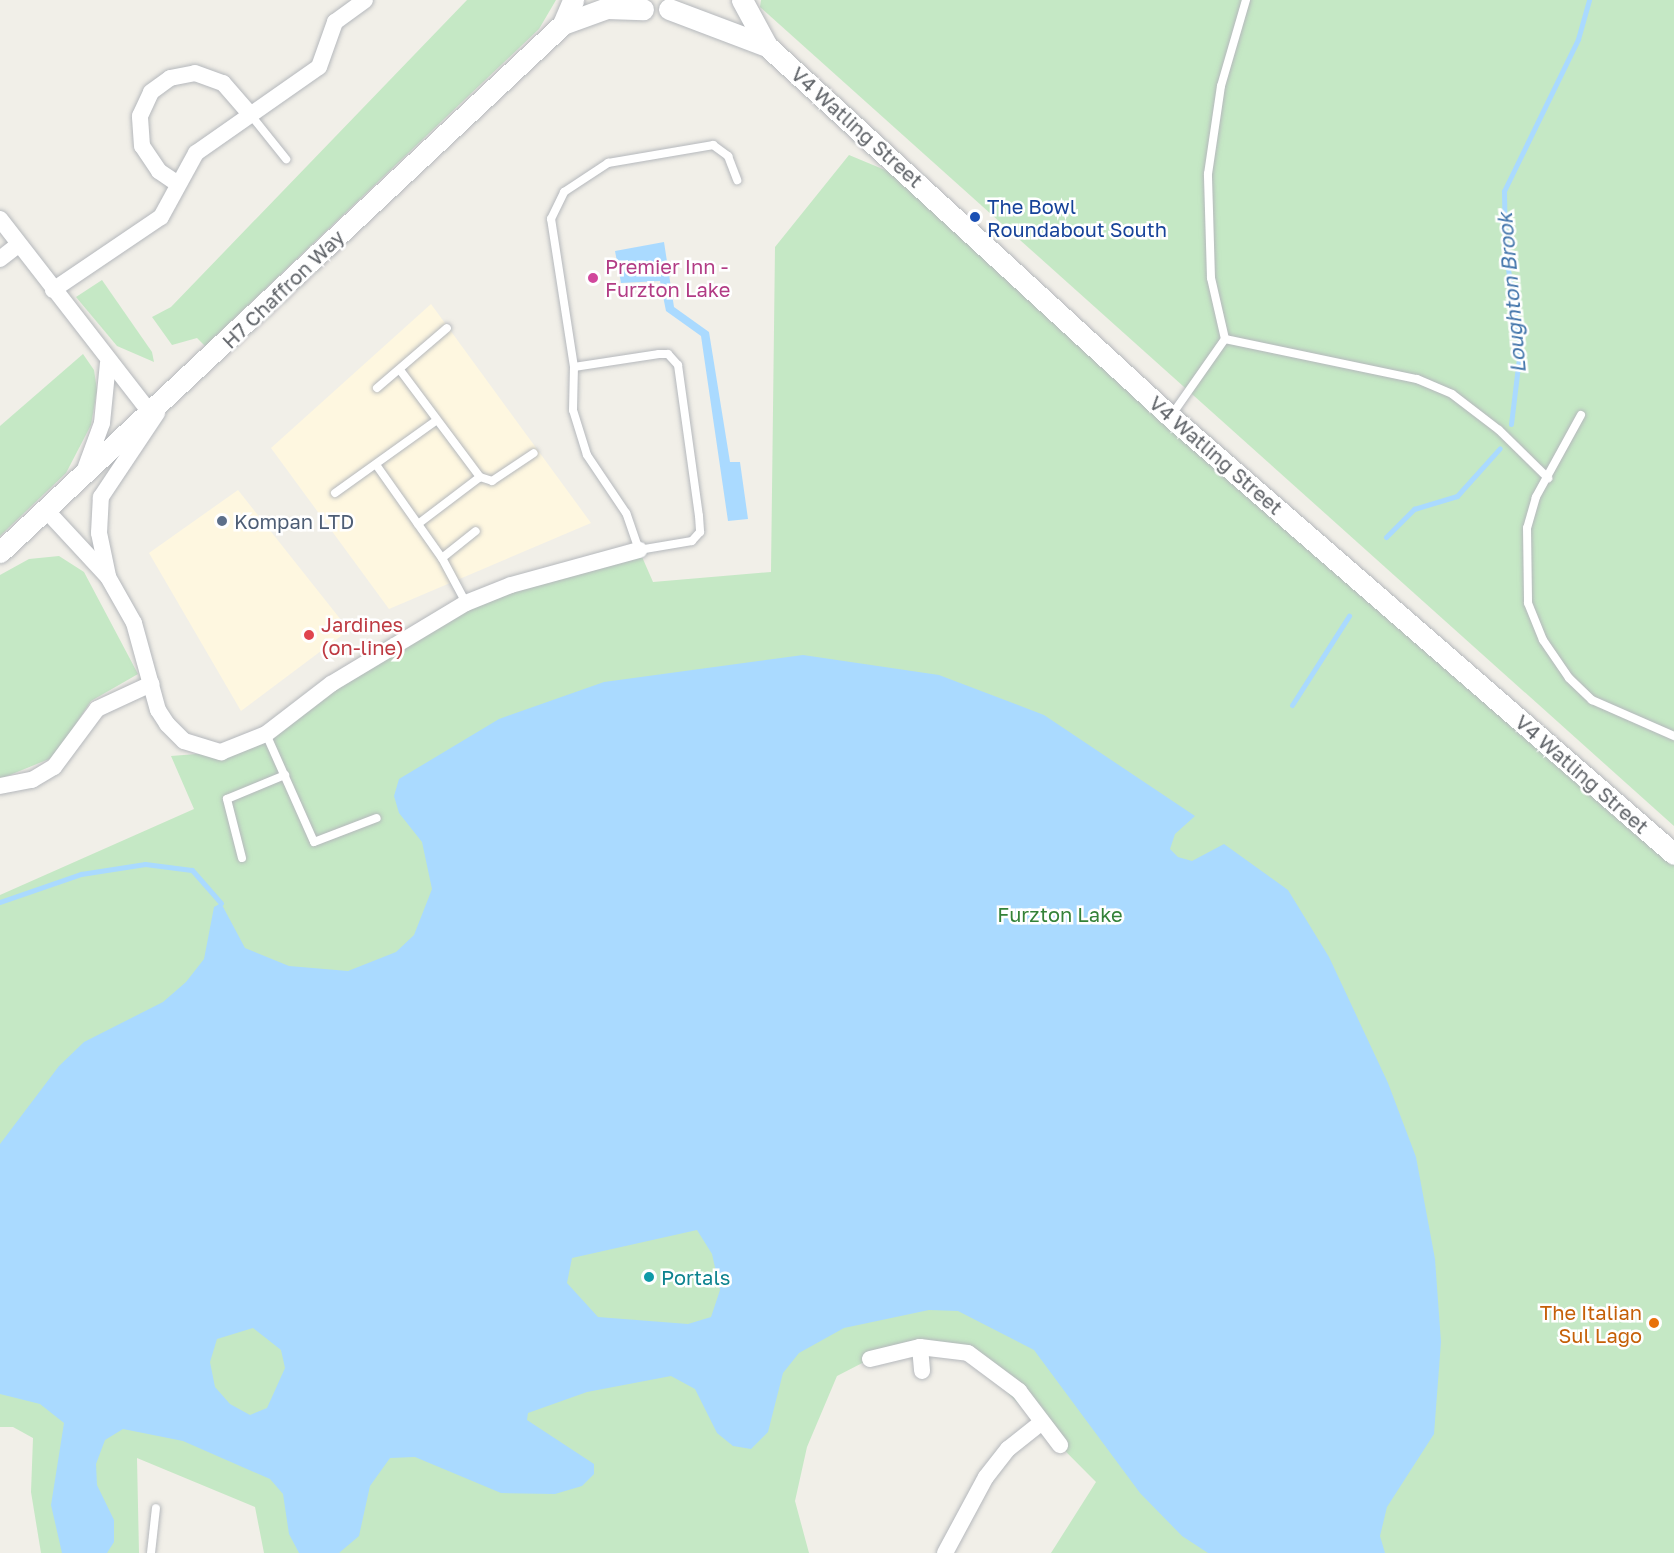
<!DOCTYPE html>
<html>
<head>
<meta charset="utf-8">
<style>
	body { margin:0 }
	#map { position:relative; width:1674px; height:1553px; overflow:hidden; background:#f1efe8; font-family:"Golos Text",sans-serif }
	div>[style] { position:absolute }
	.commercial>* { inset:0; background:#fef7e0 }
	.green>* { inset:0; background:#c5e8c5 }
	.water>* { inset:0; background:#aadaff }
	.stream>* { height:5px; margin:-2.5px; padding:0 2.5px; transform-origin:2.5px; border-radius:2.5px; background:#aadaff }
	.roads { filter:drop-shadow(0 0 2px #b5b8bc) drop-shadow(0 0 2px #b5b8bc) }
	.service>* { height:8px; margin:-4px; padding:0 4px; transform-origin:4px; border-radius:4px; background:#fff }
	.minor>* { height:16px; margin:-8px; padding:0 8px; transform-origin:8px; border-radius:8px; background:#fff }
	.tertiary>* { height:21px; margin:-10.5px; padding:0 10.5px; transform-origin:10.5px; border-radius:10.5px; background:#fff }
	.dots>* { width:16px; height:16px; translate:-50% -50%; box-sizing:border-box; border:3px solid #fff; border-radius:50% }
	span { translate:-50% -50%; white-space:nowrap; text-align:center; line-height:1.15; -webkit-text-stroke:5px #fff; paint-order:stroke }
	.street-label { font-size:20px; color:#5f6368 }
	.transit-label { font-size:20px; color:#164399 }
	.left { translate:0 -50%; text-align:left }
	.hotel-label { font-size:20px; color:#b23c85 }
	.service-label { font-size:20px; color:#4e5e75 }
	.health-label { font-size:20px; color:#be3a42 }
	.park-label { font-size:20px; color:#348238 }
	.culture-label { font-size:20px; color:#0d838f }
	.food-label { font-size:20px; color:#c56008 }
	.right { translate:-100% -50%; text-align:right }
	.water-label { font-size:21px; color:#4174aa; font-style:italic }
</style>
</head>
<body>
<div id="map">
	<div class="commercial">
		<div style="clip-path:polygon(431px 304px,591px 523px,389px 609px,271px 448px)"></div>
		<div style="clip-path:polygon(238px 490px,349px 630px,241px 711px,149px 553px)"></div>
	</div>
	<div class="green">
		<div style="clip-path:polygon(467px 0,556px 0,539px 29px,205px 346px,197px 338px,172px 345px,152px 317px,171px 307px)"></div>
		<div style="clip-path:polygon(761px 0,1674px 0,1674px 826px,760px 7px)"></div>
		<div style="clip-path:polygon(849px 155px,921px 185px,1674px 854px,1674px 1553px,1051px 1553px,1096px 1482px,968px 1353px,870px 1359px,837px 1376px,807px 1447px,795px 1501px,809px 1553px,264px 1553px,255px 1507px,137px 1458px,139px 1553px,41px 1553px,31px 1492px,33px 1438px,13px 1427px,0 1427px,0 895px,194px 809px,171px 756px,221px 752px,466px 603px,639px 550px,653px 582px,771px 572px,775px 247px)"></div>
		<div style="clip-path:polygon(102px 280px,152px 352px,154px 362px,117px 346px,76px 297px)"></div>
		<div style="clip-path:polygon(83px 354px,94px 370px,97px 390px,91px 425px,66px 473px,0 536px,0 426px)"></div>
		<div style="clip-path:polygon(59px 556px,84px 572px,138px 674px,91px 701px,54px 757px,0 779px,0 575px,29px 559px)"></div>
	</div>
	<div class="water">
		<div style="clip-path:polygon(664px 242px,674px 307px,709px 332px,730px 462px,740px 462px,748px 519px,728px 521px,701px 336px,666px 311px,660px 281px,621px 283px,615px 251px)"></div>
		<div style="clip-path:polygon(evenodd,803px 655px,939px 675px,1044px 715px,1195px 816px,1175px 834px,1170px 849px,1178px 857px,1192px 861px,1224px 844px,1288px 890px,1329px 957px,1388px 1083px,1416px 1157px,1435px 1259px,1441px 1342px,1434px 1434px,1387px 1507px,1380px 1536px,1385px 1553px,1208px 1553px,1182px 1536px,1140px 1493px,1034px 1350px,958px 1311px,929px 1310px,844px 1328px,799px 1353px,783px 1373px,768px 1432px,751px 1449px,733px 1446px,717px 1433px,695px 1389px,671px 1376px,587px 1392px,528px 1413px,527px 1420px,594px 1464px,594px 1474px,582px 1486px,555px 1494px,501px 1493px,415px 1457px,390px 1458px,370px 1486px,359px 1536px,339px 1553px,299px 1553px,289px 1534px,283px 1494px,270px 1479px,183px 1441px,123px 1429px,105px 1440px,96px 1464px,97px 1485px,114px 1520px,114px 1542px,107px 1553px,62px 1553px,51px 1505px,64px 1423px,40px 1404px,0 1394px,0 1144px,59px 1066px,84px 1042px,163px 1002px,186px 982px,204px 959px,214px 907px,221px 903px,245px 948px,289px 966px,348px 971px,396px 952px,414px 935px,432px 889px,422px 842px,399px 813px,394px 796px,399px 779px,499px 719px,604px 682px,803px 655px,697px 1230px,712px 1254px,720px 1290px,711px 1317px,688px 1324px,598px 1317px,567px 1283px,572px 1258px,697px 1230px,803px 655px,253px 1328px,281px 1350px,285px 1368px,267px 1408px,250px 1415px,230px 1404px,215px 1387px,210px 1362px,217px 1339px,253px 1328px)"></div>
	</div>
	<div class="stream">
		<div style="left:1511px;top:424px;width:75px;rotate:-83.1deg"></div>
		<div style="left:1520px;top:350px;width:102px;rotate:-98.4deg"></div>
		<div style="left:1505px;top:249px;width:58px;rotate:-91deg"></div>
		<div style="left:1504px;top:191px;width:169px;rotate:-64deg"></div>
		<div style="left:1578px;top:39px;width:41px;rotate:-74.2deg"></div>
		<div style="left:1386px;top:537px;width:40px;rotate:-45deg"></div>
		<div style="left:1414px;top:509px;width:45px;rotate:-16.8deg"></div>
		<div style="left:1457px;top:496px;width:64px;rotate:-48.1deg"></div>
		<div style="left:1292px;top:705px;width:106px;rotate:-57.4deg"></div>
		<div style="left:0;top:902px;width:86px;rotate:-19.1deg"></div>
		<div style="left:81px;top:874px;width:65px;rotate:-8.9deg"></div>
		<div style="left:145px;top:864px;width:47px;rotate:7.3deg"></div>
		<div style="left:192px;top:870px;width:44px;rotate:48.7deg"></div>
	</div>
	<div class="roads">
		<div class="service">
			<div style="left:250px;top:114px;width:58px;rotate:51.3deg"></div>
			<div style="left:1225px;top:339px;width:63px;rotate:-102.9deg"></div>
			<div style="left:1211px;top:278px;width:104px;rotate:-91.7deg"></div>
			<div style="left:1208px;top:174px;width:89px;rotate:-81.6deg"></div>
			<div style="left:1221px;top:86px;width:90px;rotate:-73.8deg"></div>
			<div style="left:574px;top:367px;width:86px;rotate:-8.7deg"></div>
			<div style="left:659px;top:354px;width:9px"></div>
			<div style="left:668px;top:354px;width:15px;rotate:48deg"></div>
			<div style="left:678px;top:365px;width:152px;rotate:82.1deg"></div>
			<div style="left:699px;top:516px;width:16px;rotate:86deg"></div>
			<div style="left:700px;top:532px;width:12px;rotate:132deg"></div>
			<div style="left:692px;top:541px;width:54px;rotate:170.4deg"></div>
			<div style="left:639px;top:550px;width:39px;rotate:-109deg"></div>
			<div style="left:626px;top:513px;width:70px;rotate:-123.9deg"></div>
			<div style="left:587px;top:455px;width:47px;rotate:-107.3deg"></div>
			<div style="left:573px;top:410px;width:43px;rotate:-88.7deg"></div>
			<div style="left:574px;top:367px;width:150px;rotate:-98.8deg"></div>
			<div style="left:551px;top:219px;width:30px;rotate:-64deg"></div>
			<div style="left:564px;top:192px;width:53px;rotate:-33.4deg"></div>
			<div style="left:608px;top:163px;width:107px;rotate:-9.7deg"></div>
			<div style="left:713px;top:145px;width:19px;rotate:36deg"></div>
			<div style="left:728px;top:156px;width:26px;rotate:69deg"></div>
			<div style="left:400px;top:370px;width:134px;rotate:53.2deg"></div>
			<div style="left:480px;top:477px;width:78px;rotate:142.8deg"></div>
			<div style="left:377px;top:388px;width:92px;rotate:-40.6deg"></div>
			<div style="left:1581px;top:415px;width:94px;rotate:118.8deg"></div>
			<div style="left:1536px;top:497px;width:32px;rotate:106deg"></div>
			<div style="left:1527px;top:528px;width:75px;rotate:89.2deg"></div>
			<div style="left:1528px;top:603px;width:40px;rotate:68deg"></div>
			<div style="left:1543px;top:640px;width:46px;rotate:55.6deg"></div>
			<div style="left:1569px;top:678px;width:32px;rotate:44deg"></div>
			<div style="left:1592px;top:700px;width:90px;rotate:23.7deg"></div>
			<div style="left:1171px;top:416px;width:94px;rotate:-55deg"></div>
			<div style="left:1225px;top:339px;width:196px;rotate:11.8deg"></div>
			<div style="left:1417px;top:379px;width:38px;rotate:23deg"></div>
			<div style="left:1452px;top:394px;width:59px;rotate:37.5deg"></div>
			<div style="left:1499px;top:430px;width:69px;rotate:44.4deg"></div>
			<div style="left:377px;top:466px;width:113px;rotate:54.8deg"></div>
			<div style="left:442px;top:558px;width:51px;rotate:61.9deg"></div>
			<div style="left:480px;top:477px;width:13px;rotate:18deg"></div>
			<div style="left:492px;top:481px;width:50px;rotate:-33.7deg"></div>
			<div style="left:335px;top:493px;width:125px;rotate:-35.6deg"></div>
			<div style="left:442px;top:558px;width:43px;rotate:-38.5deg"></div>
			<div style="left:266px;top:734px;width:118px;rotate:66deg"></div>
			<div style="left:314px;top:842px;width:67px;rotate:-20.9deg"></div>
			<div style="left:242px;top:858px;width:61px;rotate:-104.3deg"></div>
			<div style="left:227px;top:799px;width:63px;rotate:-22.5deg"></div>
			<div style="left:151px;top:1553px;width:45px;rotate:-83.7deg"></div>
		</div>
		<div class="minor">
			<div style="left:178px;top:184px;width:23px;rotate:-146deg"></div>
			<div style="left:159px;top:171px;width:30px;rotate:-124deg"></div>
			<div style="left:142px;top:146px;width:30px;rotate:-94deg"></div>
			<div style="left:140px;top:116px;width:26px;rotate:-65deg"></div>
			<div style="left:151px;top:92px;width:24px;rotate:-36deg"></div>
			<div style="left:170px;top:78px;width:25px;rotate:-11deg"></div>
			<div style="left:195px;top:73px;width:30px;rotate:20deg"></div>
			<div style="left:223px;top:83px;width:41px;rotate:48.9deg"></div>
			<div style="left:0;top:219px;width:247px;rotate:52.2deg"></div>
			<div style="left:0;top:259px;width:23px;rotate:-38deg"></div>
			<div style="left:53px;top:290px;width:130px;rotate:-34.1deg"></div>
			<div style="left:161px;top:217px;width:73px;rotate:-61.3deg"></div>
			<div style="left:196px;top:153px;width:150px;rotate:-35deg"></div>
			<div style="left:319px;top:67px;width:48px;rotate:-70.4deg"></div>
			<div style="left:335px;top:22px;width:37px;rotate:-36deg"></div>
			<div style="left:84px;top:472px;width:52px;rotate:-69.8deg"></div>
			<div style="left:102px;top:423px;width:60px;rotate:-84.3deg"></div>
			<div style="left:46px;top:510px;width:91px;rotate:47.2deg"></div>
			<div style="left:108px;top:577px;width:53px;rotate:60.5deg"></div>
			<div style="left:134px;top:623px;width:90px;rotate:74.6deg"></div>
			<div style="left:158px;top:710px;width:17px;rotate:57deg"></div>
			<div style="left:167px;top:724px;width:24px;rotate:45deg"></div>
			<div style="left:184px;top:741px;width:39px;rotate:17deg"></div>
			<div style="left:221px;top:752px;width:48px;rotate:-21.8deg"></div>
			<div style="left:266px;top:734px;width:82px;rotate:-37.6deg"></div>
			<div style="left:331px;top:684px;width:157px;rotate:-31deg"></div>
			<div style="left:466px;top:603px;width:48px;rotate:-21.8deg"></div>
			<div style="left:511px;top:585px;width:133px;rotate:-15.3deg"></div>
			<div style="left:108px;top:576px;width:44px;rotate:-101.8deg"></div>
			<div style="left:99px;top:533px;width:36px;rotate:-87deg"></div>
			<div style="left:101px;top:497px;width:101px;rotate:-56.3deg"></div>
			<div style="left:0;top:786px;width:33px;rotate:-11deg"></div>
			<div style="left:32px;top:780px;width:26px;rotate:-31deg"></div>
			<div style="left:54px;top:767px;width:72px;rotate:-53.4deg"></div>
			<div style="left:97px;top:709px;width:60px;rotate:-24.8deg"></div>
			<div style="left:920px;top:1347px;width:24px;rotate:85deg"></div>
			<div style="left:870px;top:1359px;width:51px;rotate:-13.5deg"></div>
			<div style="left:920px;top:1347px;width:48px;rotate:7.1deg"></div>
			<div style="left:968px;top:1353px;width:64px;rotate:36.7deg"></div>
			<div style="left:1019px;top:1391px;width:68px;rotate:52.8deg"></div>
			<div style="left:945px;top:1553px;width:86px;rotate:-61.7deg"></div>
			<div style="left:986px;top:1477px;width:36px;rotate:-52deg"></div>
			<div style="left:1008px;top:1449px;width:43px;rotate:-38.5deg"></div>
		</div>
		<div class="tertiary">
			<div style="left:742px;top:0;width:52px;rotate:61.5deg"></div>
			<div style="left:669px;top:9px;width:105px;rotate:20.7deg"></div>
			<div style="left:767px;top:46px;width:549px;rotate:42.56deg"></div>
			<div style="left:1171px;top:417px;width:666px;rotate:40.98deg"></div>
			<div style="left:563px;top:24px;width:47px;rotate:-20deg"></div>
			<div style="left:607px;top:8px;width:36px;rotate:2deg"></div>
			<div style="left:0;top:552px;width:772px;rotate:-43.16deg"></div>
			<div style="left:563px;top:24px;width:26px;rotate:-67deg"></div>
		</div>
	</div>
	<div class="dots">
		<div style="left:975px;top:217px;background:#1a4fb4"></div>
		<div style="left:593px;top:278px;background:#d1479c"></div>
		<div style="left:222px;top:521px;background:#5c6f8a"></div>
		<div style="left:309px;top:635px;background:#e0444e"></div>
		<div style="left:649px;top:1277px;background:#0f9aa8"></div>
		<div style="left:1654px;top:1323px;background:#e8710a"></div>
	</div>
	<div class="street-label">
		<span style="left:857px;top:127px;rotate:42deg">V4 Watling Street</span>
		<span style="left:283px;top:289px;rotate:-44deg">H7 Chaffron Way</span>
		<span style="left:1216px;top:455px;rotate:41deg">V4 Watling Street</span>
		<span style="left:1582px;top:774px;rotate:41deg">V4 Watling Street</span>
	</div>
	<div class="transit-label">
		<span class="left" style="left:987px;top:218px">The Bowl<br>Roundabout South</span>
	</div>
	<div class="hotel-label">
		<span class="left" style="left:605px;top:278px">Premier Inn -<br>Furzton Lake</span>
	</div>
	<div class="service-label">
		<span class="left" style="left:234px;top:521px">Kompan LTD</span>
	</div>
	<div class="health-label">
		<span class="left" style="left:321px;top:636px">Jardines<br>(on-line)</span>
	</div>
	<div class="park-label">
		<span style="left:1060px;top:914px">Furzton Lake</span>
	</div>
	<div class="culture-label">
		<span class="left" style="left:661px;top:1277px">Portals</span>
	</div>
	<div class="food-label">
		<span class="right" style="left:1642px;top:1324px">The Italian<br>Sul Lago</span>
	</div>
	<div class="water-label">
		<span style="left:1511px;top:293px;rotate:-95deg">Loughton Brook</span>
	</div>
</div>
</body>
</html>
